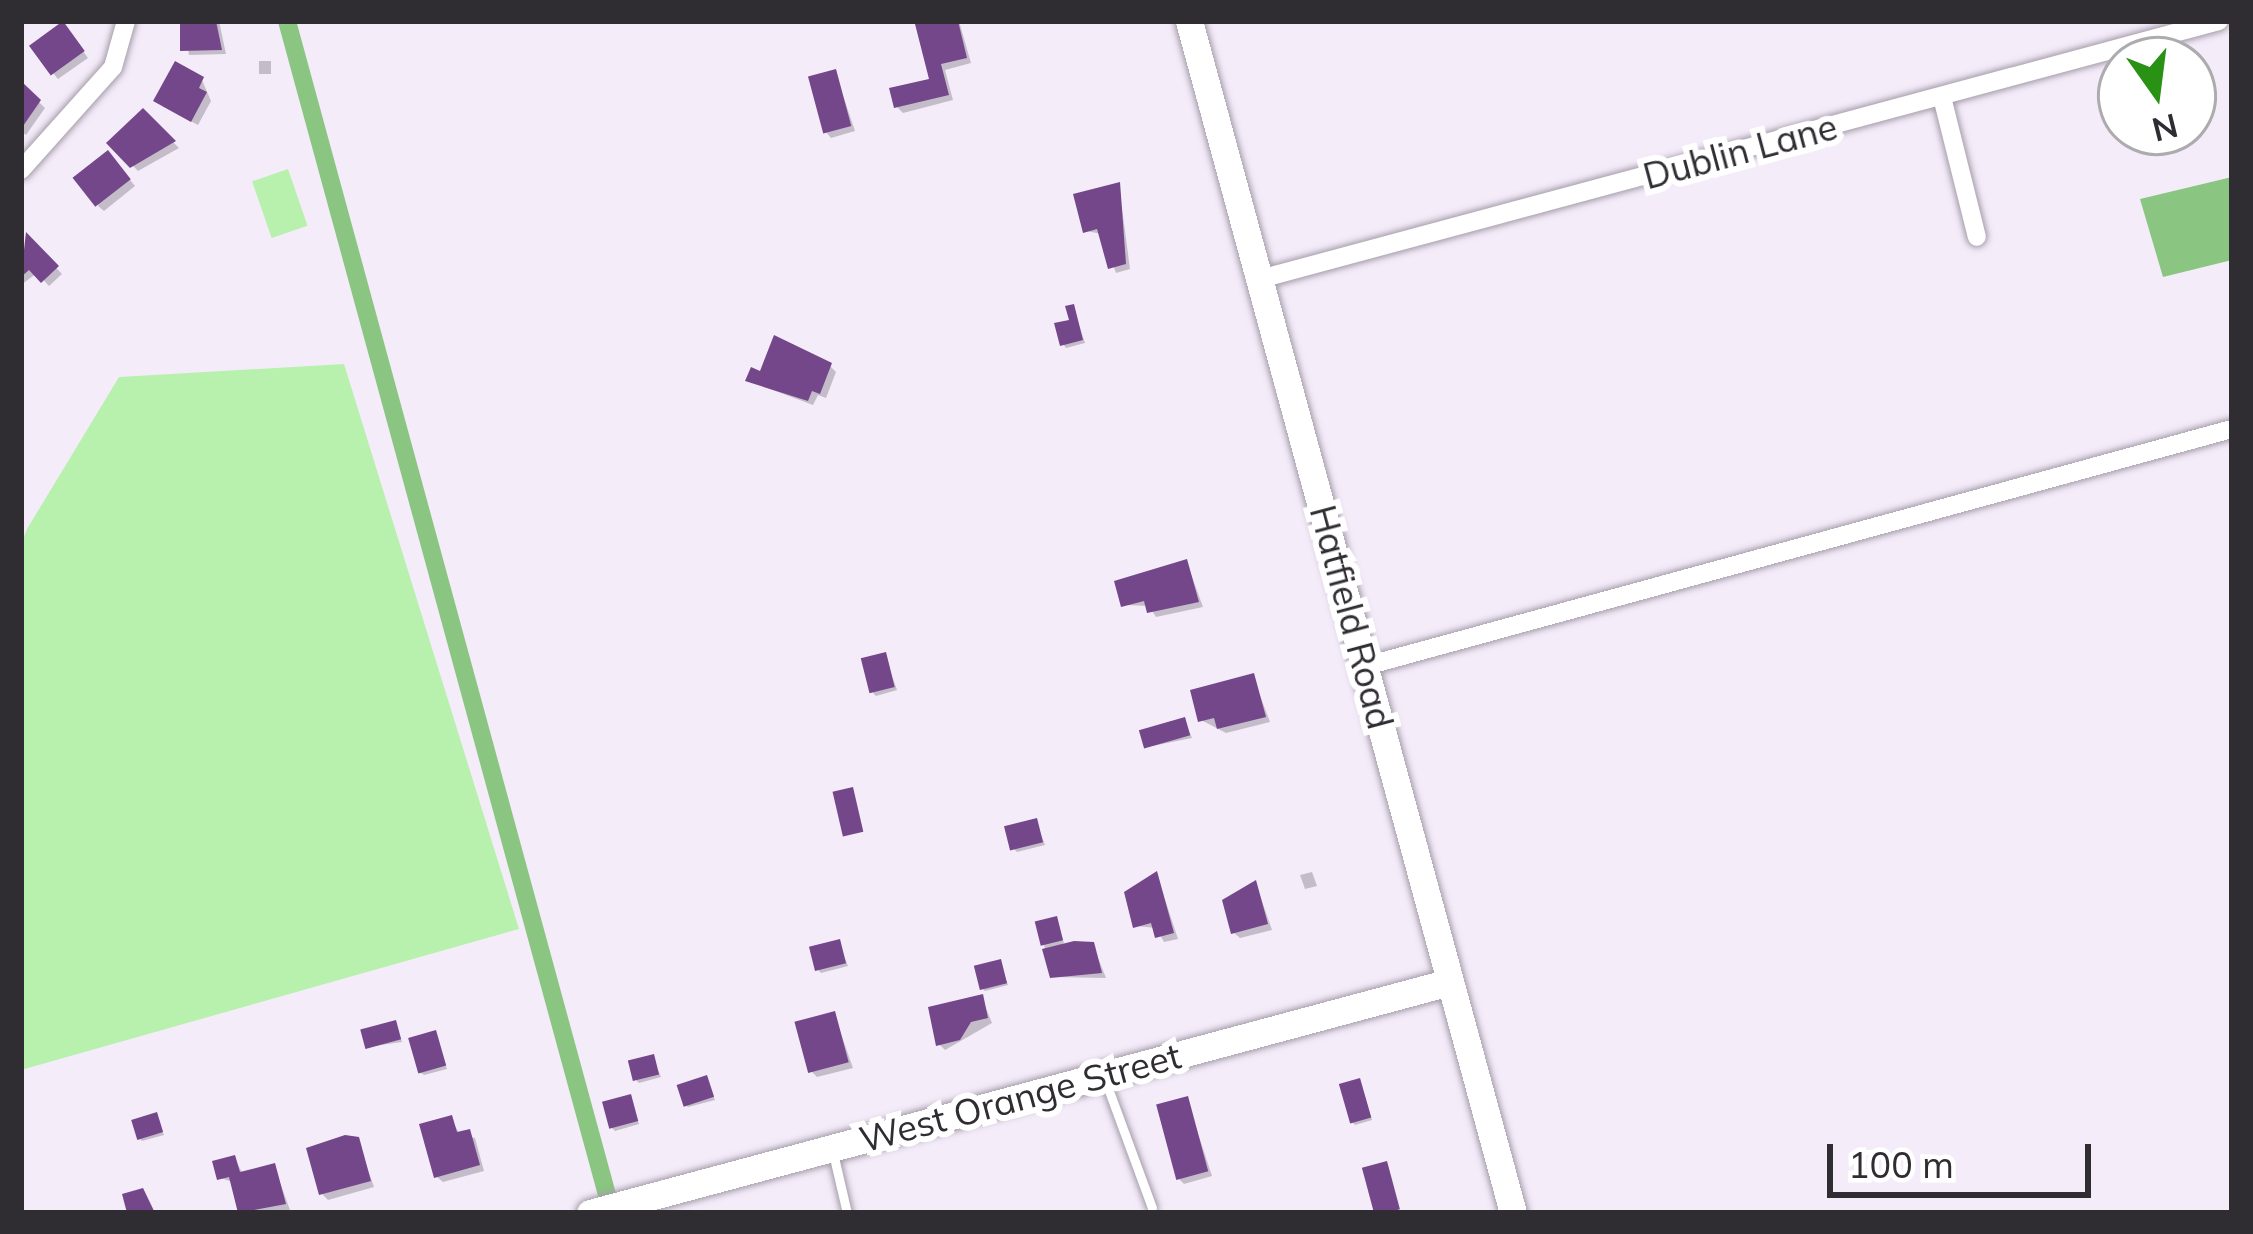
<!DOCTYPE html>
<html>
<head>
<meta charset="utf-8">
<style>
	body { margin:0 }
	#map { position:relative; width:2253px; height:1234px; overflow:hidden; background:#f5ecfa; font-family:Mulish,sans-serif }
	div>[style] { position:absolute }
	.green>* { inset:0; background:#b8f1ae; transform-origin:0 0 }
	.water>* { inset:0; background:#8ac581 }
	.shadow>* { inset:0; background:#0003; transform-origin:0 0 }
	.canal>* { height:18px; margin:-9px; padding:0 9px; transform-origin:9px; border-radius:9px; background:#8ac581 }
	.building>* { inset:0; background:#734789; transform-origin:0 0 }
	.roads { filter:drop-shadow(0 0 3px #a59daa) drop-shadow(0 0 3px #a59daa) }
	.lane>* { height:9px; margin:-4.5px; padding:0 4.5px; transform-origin:4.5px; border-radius:4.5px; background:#fff }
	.street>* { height:18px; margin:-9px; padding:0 9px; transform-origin:9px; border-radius:9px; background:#fff }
	.secondary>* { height:27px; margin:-13.5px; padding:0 13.5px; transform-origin:13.5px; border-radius:13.5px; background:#fff }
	span { translate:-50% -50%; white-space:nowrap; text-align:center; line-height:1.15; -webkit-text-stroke:12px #fff; paint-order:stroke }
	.street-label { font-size:36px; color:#302d32 }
	.frame { position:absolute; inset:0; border:24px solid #302d32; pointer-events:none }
	.north { position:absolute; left:2097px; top:36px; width:120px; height:120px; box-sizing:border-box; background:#fff; border:3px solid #acabad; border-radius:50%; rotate:166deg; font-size:33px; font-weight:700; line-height:48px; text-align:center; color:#302d32 }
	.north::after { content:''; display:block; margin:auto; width:42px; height:54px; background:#299114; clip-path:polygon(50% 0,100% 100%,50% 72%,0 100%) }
	.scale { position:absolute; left:1827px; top:1144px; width:264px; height:54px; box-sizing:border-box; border:6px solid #302d32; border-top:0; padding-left:15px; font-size:36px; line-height:42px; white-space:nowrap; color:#302d32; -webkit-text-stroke:9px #fff; paint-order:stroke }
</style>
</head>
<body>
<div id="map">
	<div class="green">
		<div style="left:288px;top:169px;width:60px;height:38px;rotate:71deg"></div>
		<div style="clip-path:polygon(344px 364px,519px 929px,21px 1070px,21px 544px,27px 529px,119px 377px)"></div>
	</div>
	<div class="water">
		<div style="clip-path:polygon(2232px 177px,2232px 260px,2163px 277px,2140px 199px)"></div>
	</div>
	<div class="shadow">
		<div style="clip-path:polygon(183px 21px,219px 21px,226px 54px,189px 55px)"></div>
		<div style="clip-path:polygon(959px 21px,971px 63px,945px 70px,953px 100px,903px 113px,897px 107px,932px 81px,918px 26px)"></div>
		<div style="clip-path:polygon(66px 28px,88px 58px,58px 79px,53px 73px)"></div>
		<div style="left:259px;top:61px;width:12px;height:13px"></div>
		<div style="clip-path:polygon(835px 72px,855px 131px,831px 138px,826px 132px)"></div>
		<div style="clip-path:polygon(202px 80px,211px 101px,198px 125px,162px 106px)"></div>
		<div style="clip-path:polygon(21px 85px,45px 108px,26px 135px,21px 131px)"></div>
		<div style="clip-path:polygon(143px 112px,179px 148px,138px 171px,111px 143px)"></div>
		<div style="clip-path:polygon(114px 160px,135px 186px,104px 211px,98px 206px)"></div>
		<div style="clip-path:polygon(1119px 185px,1130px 269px,1116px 273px,1102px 234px,1086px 231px)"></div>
		<div style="clip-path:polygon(26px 236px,62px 274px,49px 286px,37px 273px,21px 285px)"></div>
		<div style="clip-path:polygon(1073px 307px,1085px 343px,1066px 348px,1063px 344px)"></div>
		<div style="clip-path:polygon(830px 366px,836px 372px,826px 398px,818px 395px,813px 405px,749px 381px)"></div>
		<div style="clip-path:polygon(1187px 563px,1203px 607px,1156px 617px,1149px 606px,1124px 605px)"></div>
		<div style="clip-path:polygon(885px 656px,897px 690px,876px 696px,873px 693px)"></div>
		<div style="clip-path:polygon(1253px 677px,1270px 722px,1226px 733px,1201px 720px)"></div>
		<div style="clip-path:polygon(1184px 720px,1192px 738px,1147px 747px)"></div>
		<div style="clip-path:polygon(1036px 821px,1045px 845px,1017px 852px,1014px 849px)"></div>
		<div style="clip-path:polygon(1312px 872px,1317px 886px,1305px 889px,1300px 875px)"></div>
		<div style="clip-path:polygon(1157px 875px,1178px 939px,1164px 942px,1156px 928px,1136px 926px)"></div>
		<div style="clip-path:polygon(1256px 884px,1272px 930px,1240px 938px,1234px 933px)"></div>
		<div style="clip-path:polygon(1056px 919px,1064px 943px,1053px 950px,1093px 945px,1106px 978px,1052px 977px,1044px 945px)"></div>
		<div style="clip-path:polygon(839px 943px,848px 966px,821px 973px,818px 970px)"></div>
		<div style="clip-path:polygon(1000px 963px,1008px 985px,985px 991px,982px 988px)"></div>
		<div style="clip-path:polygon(982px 998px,992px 1023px,945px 1050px,939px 1044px)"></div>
		<div style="clip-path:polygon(834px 1014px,853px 1068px,817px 1077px,811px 1071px)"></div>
		<div style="clip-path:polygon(395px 1024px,402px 1042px,367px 1047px)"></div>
		<div style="clip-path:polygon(435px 1034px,447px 1069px,424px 1075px,420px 1072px)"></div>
		<div style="clip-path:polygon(653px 1058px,661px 1077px,639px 1083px,636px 1080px)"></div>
		<div style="clip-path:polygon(706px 1078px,715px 1100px,688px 1107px,685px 1104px)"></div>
		<div style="clip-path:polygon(1359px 1081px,1372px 1120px,1355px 1125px,1352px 1122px)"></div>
		<div style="clip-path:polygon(630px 1098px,639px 1124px,615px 1131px,611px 1127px)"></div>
		<div style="clip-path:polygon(1187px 1100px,1212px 1176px,1184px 1184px,1178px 1178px)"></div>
		<div style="clip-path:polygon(156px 1116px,164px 1135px,142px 1141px,139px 1138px)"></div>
		<div style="clip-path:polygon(451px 1118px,460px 1135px,475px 1138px,484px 1171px,443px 1182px,437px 1177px)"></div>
		<div style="clip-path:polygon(358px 1141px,374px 1187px,328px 1200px,322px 1194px)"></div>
		<div style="clip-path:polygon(234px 1158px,243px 1174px,274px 1166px,290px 1210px,241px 1213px,233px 1182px,220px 1178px)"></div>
	</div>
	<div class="canal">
		<div style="left:287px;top:21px;width:1236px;rotate:74.75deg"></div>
	</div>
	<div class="building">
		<div style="left:63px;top:21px;width:37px;height:42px;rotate:54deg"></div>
		<div style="clip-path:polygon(180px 21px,216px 21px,222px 50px,180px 51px)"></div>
		<div style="clip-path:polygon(958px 21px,967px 58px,941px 64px,949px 95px,894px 108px,889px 88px,929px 79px,915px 24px)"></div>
		<div style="clip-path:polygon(175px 61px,204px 77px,199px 88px,207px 92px,191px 122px,153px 101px)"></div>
		<div style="left:836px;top:69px;width:59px;height:29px;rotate:75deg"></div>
		<div style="clip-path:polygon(21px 81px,41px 100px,21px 129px)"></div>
		<div style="clip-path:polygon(143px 108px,176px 141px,130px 168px,106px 143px)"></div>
		<div style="left:108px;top:150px;width:37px;height:45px;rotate:52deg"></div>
		<div style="clip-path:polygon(1120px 182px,1126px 264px,1108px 269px,1097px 229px,1083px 233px,1073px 194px)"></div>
		<div style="clip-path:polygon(26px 232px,59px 266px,41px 283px,29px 270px,21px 277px)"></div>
		<div style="clip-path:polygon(1074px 304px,1083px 340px,1060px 346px,1054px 323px,1069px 320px,1065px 306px)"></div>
		<div style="clip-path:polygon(774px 335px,832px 363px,820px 394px,812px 391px,808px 401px,745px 381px,751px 367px,760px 371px)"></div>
		<div style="clip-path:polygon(1187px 559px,1199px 602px,1147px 613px,1144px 601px,1121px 607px,1114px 581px)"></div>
		<div style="left:886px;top:652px;width:36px;height:26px;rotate:76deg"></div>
		<div style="clip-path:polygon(1254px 673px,1266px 717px,1217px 729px,1214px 718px,1198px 722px,1190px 690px)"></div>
		<div style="left:1185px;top:717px;width:19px;height:48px;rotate:74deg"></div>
		<div style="left:853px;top:787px;width:46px;height:21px;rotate:77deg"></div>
		<div style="left:1037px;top:818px;width:25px;height:34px;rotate:76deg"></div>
		<div style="clip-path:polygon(1157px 871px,1174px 933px,1155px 938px,1151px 923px,1133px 928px,1124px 892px)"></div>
		<div style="clip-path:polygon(1256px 880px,1268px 924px,1231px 934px,1222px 900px)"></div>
		<div style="left:1057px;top:916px;width:25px;height:23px;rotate:76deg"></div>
		<div style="left:840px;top:939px;width:25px;height:32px;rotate:76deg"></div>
		<div style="clip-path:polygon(1074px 941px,1094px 942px,1102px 973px,1050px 978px,1042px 949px)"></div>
		<div style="left:1001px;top:959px;width:25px;height:28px;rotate:76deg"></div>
		<div style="clip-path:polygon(983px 994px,988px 1018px,971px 1022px,960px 1040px,936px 1046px,928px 1007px)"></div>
		<div style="left:835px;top:1011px;width:53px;height:42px;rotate:75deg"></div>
		<div style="left:396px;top:1020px;width:20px;height:37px;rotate:75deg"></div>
		<div style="left:436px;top:1030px;width:37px;height:29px;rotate:74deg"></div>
		<div style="left:654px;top:1054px;width:21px;height:27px;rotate:76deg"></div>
		<div style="left:707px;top:1075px;width:23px;height:32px;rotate:72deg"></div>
		<div style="left:1360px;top:1078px;width:41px;height:22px;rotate:74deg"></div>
		<div style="left:631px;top:1094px;width:28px;height:30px;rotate:75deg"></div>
		<div style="left:1188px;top:1096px;width:78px;height:33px;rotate:75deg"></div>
		<div style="left:157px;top:1112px;width:21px;height:27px;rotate:73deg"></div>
		<div style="clip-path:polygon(452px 1115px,457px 1132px,470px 1129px,480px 1165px,434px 1178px,419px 1124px)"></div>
		<div style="clip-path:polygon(345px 1135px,359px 1137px,371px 1181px,319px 1195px,306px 1148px)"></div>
		<div style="clip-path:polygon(235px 1155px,240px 1172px,275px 1163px,286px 1204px,238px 1213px,229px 1177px,217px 1180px,212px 1161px)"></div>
		<div style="left:1387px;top:1161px;width:50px;height:26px;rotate:75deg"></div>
		<div style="clip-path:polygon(143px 1188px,155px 1213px,127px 1213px,122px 1194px)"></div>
	</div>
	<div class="roads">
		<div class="lane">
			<div style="left:1105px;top:1080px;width:136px;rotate:69.8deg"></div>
			<div style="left:833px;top:1153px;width:62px;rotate:76.9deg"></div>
		</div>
		<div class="street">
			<div style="left:1942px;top:97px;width:144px;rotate:76deg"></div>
			<div style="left:21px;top:170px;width:138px;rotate:-48.2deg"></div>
			<div style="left:113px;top:67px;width:48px;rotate:-74.2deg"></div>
			<div style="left:1260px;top:279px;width:993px;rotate:-15.06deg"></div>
			<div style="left:1366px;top:666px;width:898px;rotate:-15.31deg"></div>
		</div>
		<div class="secondary">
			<div style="left:1189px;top:21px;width:1235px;rotate:74.79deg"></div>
			<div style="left:590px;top:1213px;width:890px;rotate:-15.04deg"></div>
		</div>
	</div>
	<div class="street-label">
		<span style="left:1740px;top:151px;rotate:-15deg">Dublin Lane</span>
		<span style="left:1352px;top:617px;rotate:75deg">Hatfield Road</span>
		<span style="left:1020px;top:1097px;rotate:-15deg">West Orange Street</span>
	</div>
	<div class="frame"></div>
	<div class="north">N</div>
	<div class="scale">100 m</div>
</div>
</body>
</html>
